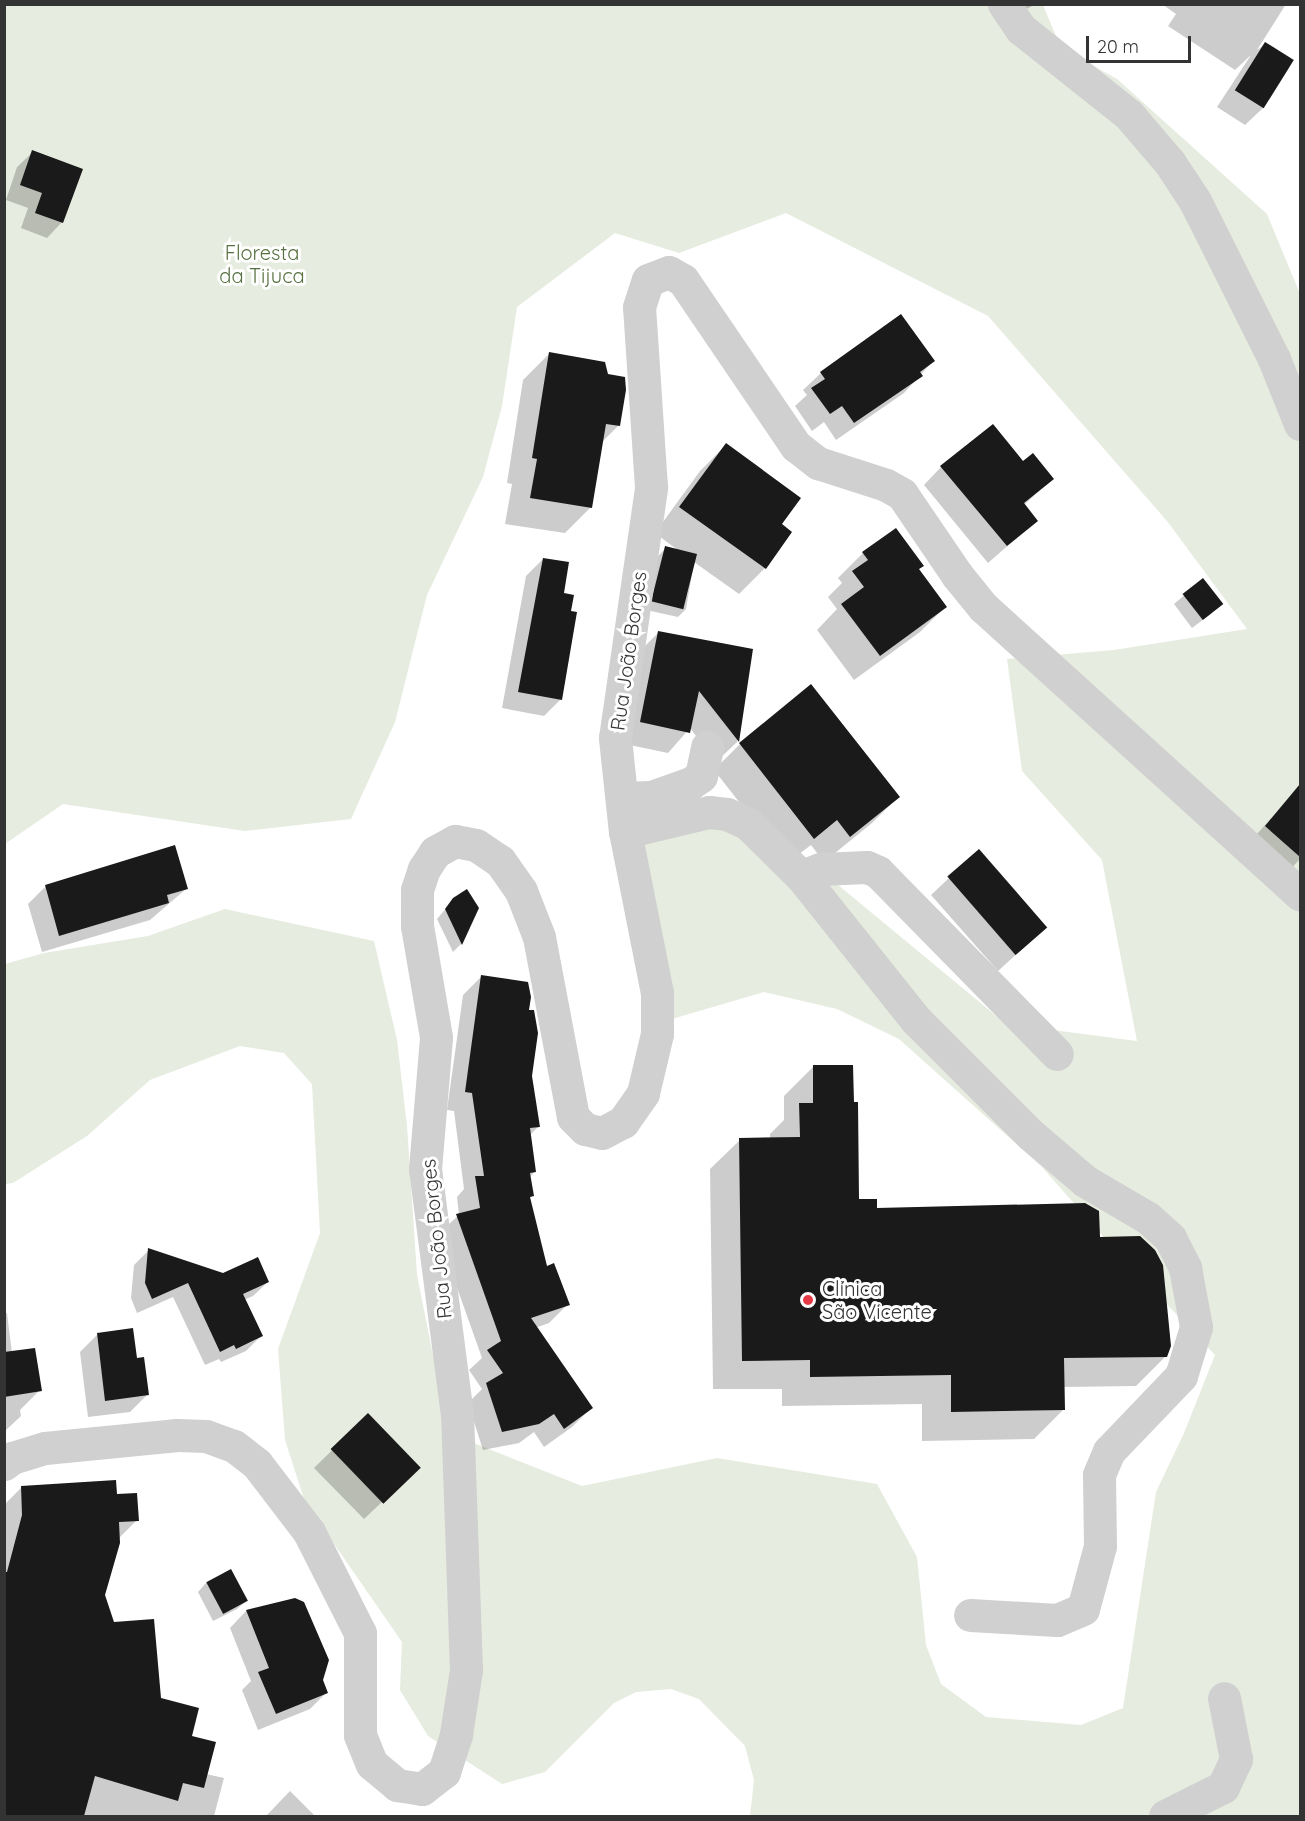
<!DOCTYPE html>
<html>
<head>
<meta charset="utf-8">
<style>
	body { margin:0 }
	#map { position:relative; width:1305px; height:1821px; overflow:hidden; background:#fff; font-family:Quicksand,sans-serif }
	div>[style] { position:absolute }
	.green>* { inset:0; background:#e6ecdf }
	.shadow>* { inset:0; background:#0003 }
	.building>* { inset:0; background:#1a1a1a; transform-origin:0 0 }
	.minor>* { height:33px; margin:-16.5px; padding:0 16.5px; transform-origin:16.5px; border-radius:16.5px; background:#d0d0d0 }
	.dots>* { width:16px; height:16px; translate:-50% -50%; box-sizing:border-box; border:3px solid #fff; border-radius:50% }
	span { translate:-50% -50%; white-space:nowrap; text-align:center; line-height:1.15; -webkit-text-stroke:6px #fff; paint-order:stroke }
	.park-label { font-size:20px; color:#56703f }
	.street-label { font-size:20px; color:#333 }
	.poi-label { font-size:20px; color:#333 }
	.left { translate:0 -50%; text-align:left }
	.frame { position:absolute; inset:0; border:6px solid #333; pointer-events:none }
	.scale { position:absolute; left:1086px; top:36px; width:105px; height:27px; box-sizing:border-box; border:3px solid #333; border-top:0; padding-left:8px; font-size:18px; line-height:21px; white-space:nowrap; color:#333; -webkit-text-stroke:4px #fff; paint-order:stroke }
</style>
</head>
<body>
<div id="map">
	<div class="green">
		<div style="clip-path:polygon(5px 5px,1043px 5px,1061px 48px,1117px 79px,1267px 214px,1300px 294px,1300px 1816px,750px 1816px,754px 1780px,745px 1746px,699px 1699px,671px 1689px,636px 1692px,614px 1703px,545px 1772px,502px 1784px,428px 1736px,400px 1690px,402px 1642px,305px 1502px,285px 1440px,278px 1349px,320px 1233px,312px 1084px,284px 1053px,240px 1046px,150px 1080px,87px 1136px,13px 1183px,5px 1184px,5px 964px,44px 953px,148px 936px,225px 909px,374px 941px,397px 1040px,407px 1126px,417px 1275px,439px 1385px,476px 1444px,582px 1486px,717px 1458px,877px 1484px,917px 1557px,926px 1645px,941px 1684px,986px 1717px,1081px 1725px,1123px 1708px,1156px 1492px,1184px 1433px,1215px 1355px,1114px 1249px,1042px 1167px,899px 1039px,837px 1009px,764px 992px,672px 1019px,642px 935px,645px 832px,745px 816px,820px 870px,1006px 1024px,1137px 1041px,1102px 860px,1022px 771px,1007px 659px,1114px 650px,1247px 629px,1167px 521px,988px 316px,786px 213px,679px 253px,615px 233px,517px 307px,502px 406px,483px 477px,427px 595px,395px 722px,351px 819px,245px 831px,63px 804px,5px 844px)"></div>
	</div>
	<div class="shadow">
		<div style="clip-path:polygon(1008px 4px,1036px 4px,1013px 16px)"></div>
		<div style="clip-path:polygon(1162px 4px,1286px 4px,1257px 50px,1265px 44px,1263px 108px,1245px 125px,1217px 107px,1251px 55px,1235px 70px,1168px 26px,1176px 14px)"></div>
		<div style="clip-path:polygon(33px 152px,62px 222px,47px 238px,21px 228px,28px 208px,6px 200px,17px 167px)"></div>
		<div style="clip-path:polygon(549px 354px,618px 426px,601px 443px,591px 507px,565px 533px,505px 524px,512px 484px,507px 483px,523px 380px)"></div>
		<div style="clip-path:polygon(933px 361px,904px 393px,836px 440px,824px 422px,812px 431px,795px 406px,807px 395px,803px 390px,821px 373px)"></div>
		<div style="clip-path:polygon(726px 445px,779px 525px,790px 533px,765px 568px,739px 594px,694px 562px,686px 609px,678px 617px,646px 610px,657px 557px,666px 548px,679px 551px,655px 533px,700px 471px)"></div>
		<div style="clip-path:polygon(1023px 463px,1052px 479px,1024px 505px,1036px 521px,988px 563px,924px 485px,941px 467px)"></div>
		<div style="clip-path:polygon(863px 553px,918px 570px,945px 607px,920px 632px,854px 680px,817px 630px,837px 609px,828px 597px,842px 583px,838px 578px)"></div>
		<div style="clip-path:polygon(543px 559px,562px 594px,561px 699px,544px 716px,502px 708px,526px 576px)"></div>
		<div style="clip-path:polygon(1202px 580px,1212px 613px,1192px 628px,1174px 604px)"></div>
		<div style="clip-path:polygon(658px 633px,751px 650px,737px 742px,716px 762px,690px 728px,668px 753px,620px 743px,637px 654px)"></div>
		<div style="clip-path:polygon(740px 744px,898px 797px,872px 823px,824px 862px,811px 845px,787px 863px,714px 770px)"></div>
		<div style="clip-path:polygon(1300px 786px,1300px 859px,1285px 875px,1248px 844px)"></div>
		<div style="clip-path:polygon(949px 878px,1046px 927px,998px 971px,931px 895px)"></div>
		<div style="clip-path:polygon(46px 886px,186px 889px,150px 920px,42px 952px,28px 904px)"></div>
		<div style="clip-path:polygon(454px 899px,478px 909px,461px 944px,453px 952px,437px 919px)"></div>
		<div style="clip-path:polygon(482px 976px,527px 1011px,531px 1076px,538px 1127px,530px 1135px,535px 1171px,530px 1177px,532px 1196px,529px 1199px,546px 1268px,568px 1304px,549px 1323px,535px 1328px,591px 1408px,572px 1427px,544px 1447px,534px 1432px,519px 1443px,483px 1450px,468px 1403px,482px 1389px,469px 1370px,482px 1358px,438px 1234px,459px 1215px,457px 1197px,464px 1189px,454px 1111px,447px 1110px,463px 995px)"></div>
		<div style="clip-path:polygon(813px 1067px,858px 1200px,875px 1210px,1098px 1238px,1166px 1356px,1136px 1386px,1063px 1387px,1063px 1410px,1034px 1439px,922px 1441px,922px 1404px,782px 1406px,782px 1389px,713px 1389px,710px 1169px,740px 1140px,770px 1139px,770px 1134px,784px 1120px,784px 1096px)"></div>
		<div style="clip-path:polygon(149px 1250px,223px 1275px,268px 1282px,253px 1296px,244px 1300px,261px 1336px,246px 1351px,221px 1362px,219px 1359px,205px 1365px,173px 1297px,137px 1313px,131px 1298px,134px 1265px)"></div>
		<div style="clip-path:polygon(7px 1313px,12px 1353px,40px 1390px,20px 1410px,21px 1416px,4px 1432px,4px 1314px)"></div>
		<div style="clip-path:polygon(97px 1335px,136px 1360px,148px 1394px,130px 1412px,88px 1417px,80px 1352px)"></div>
		<div style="clip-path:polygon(368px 1415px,401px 1484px,364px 1519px,314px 1468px)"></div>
		<div style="clip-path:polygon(21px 1488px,116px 1496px,137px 1520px,118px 1539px,103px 1595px,113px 1624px,160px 1699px,190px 1737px,206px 1774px,224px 1778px,214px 1816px,4px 1816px,4px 1505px)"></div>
		<div style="clip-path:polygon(230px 1571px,246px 1601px,237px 1609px,213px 1621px,198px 1592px,206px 1583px)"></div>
		<div style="clip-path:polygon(294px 1600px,327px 1692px,310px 1709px,258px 1730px,242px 1690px,251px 1681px,230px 1628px,246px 1611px)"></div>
		<div style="clip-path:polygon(290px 1791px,315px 1816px,266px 1816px)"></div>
	</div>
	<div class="building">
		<div style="left:1265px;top:42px;width:34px;height:57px;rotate:32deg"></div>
		<div style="clip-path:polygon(32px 150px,83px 169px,63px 223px,35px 213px,42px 193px,20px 185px)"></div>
		<div style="clip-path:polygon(901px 314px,935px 361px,920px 372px,923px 376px,854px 423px,842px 406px,830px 414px,811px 388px,825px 379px,820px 372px)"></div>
		<div style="clip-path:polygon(549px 352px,605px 362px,608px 374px,625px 377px,626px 390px,620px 426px,606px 424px,592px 508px,530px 498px,537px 459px,532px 458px)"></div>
		<div style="clip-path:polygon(993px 424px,1023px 461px,1033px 453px,1054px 479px,1024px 503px,1038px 521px,1007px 546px,940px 466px)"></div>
		<div style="clip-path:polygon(726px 443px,801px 498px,782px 524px,792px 532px,766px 569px,679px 507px)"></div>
		<div style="clip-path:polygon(896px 528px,924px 566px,919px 569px,947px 607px,880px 656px,841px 604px,864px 587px,852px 571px,868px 560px,862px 552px)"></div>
		<div style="left:665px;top:546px;width:33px;height:57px;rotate:14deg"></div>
		<div style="clip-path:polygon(543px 558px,569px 562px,564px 593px,574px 595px,571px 611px,577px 612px,562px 700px,518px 692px)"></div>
		<div style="left:1203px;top:578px;width:33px;height:26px;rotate:52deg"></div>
		<div style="clip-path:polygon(658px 631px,753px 649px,739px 742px,699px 691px,690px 733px,640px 722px)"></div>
		<div style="clip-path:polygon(811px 684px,900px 797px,850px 837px,837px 820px,814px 839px,739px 743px)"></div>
		<div style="clip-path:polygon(1300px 784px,1300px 857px,1265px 826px)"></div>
		<div style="clip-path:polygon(175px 845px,188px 889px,167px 895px,169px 903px,59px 936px,45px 885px)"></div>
		<div style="left:979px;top:849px;width:104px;height:42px;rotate:49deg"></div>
		<div style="clip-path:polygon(467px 889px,479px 908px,462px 945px,445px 909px,453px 898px)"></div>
		<div style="clip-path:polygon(481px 975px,528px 982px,531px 997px,529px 1010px,534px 1010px,538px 1033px,532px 1076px,540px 1127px,530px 1128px,536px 1172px,530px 1173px,534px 1196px,530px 1197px,547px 1266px,554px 1263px,570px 1305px,531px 1318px,593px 1408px,564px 1429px,554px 1414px,539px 1424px,502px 1432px,486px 1383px,503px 1373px,487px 1350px,501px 1341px,456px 1214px,480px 1208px,475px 1176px,484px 1176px,472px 1093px,465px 1092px)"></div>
		<div style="clip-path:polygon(813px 1065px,853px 1065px,854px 1102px,858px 1102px,859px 1199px,877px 1199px,877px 1208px,1085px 1203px,1099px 1211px,1100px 1237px,1140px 1236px,1155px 1250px,1163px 1265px,1171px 1346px,1167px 1357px,1064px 1358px,1065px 1410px,951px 1412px,951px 1375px,810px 1377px,810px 1360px,742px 1361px,739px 1138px,800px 1137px,799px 1103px,813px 1103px)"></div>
		<div style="clip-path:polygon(148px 1248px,223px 1273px,258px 1257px,269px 1282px,243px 1294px,263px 1336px,236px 1349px,234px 1345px,220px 1352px,188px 1283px,152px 1299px,145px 1283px)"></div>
		<div style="clip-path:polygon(133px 1328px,137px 1358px,144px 1357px,149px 1395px,105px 1401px,97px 1333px)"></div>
		<div style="clip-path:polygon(35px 1348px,42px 1391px,4px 1397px,4px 1352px)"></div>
		<div style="left:368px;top:1413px;width:76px;height:52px;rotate:46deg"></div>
		<div style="clip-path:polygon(116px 1480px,117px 1494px,137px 1493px,139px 1521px,119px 1522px,120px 1543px,105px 1595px,114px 1622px,154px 1619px,161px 1698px,199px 1708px,192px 1736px,216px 1742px,204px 1788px,183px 1783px,178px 1801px,95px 1776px,84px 1816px,4px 1816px,4px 1572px,7px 1572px,22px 1515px,21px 1486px)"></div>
		<div style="left:231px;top:1569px;width:36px;height:28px;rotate:62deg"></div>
		<div style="clip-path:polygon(295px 1598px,304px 1602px,329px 1660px,323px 1680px,328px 1693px,276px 1714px,258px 1672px,269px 1668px,246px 1610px)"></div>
	</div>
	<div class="minor">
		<div style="left:1004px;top:4px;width:30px;rotate:56deg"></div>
		<div style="left:1021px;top:29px;width:138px;rotate:38.5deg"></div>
		<div style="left:1129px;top:115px;width:63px;rotate:49.5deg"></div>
		<div style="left:1170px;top:163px;width:45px;rotate:56.7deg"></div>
		<div style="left:1195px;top:201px;width:177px;rotate:63.4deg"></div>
		<div style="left:1274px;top:359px;width:70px;rotate:68.2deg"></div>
		<div style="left:622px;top:798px;width:29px;rotate:-2deg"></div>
		<div style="left:651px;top:797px;width:42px;rotate:-19.3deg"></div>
		<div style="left:691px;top:783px;width:12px;rotate:-35deg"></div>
		<div style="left:701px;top:776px;width:30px;rotate:-78deg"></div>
		<div style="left:625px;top:832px;width:86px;rotate:-13.4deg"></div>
		<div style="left:709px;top:812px;width:18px;rotate:6deg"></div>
		<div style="left:727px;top:814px;width:23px;rotate:25deg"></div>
		<div style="left:748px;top:824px;width:74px;rotate:44.5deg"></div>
		<div style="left:801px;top:876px;width:184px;rotate:51.4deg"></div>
		<div style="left:916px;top:1020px;width:161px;rotate:45deg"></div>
		<div style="left:1030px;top:1134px;width:72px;rotate:40.5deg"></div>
		<div style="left:1085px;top:1181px;width:73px;rotate:30.4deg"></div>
		<div style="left:1148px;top:1218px;width:30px;rotate:42deg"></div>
		<div style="left:1170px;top:1238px;width:34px;rotate:63deg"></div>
		<div style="left:1185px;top:1268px;width:60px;rotate:79.4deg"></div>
		<div style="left:1196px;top:1327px;width:51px;rotate:107deg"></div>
		<div style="left:1181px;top:1376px;width:104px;rotate:133.8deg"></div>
		<div style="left:1109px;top:1451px;width:26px;rotate:113deg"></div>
		<div style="left:1099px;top:1475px;width:71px;rotate:89.2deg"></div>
		<div style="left:1100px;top:1546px;width:65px;rotate:105.1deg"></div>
		<div style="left:1083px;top:1609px;width:28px;rotate:157deg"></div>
		<div style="left:1057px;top:1620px;width:87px;rotate:-176.7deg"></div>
		<div style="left:801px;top:876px;width:20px;rotate:-20deg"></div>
		<div style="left:820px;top:869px;width:47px;rotate:-2.4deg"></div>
		<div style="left:867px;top:867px;width:12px;rotate:24deg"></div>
		<div style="left:878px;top:872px;width:255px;rotate:45.5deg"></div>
		<div style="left:4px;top:1464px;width:10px;rotate:-37deg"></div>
		<div style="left:12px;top:1458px;width:34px;rotate:-17deg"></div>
		<div style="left:45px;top:1448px;width:133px;rotate:-5.6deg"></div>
		<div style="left:177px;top:1435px;width:29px;rotate:2deg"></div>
		<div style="left:206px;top:1436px;width:30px;rotate:20deg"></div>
		<div style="left:234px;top:1446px;width:29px;rotate:38deg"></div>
		<div style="left:257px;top:1464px;width:86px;rotate:52.6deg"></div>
		<div style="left:309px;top:1532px;width:113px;rotate:63.2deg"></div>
		<div style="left:360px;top:1633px;width:102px;rotate:90deg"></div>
		<div style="left:360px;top:1735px;width:31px;rotate:68deg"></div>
		<div style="left:372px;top:1764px;width:33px;rotate:40deg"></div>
		<div style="left:397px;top:1785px;width:25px;rotate:9deg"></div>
		<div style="left:422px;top:1789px;width:28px;rotate:-38deg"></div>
		<div style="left:444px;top:1772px;width:40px;rotate:-72deg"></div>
		<div style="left:456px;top:1734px;width:65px;rotate:-81.1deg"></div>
		<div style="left:466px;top:1670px;width:255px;rotate:-92deg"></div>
		<div style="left:457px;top:1415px;width:248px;rotate:-97.4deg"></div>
		<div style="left:425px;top:1169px;width:132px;rotate:-85.2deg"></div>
		<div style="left:436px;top:1037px;width:113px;rotate:-99.7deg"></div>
		<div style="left:417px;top:926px;width:36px;rotate:-90deg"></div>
		<div style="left:417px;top:890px;width:22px;rotate:-72deg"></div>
		<div style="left:424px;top:869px;width:20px;rotate:-57deg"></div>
		<div style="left:435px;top:852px;width:23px;rotate:-29deg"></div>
		<div style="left:455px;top:841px;width:21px;rotate:11deg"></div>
		<div style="left:476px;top:845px;width:29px;rotate:34deg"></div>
		<div style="left:500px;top:861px;width:37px;rotate:55deg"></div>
		<div style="left:521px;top:891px;width:49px;rotate:68.6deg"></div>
		<div style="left:539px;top:937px;width:183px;rotate:79.3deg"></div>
		<div style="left:573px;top:1117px;width:17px;rotate:45deg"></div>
		<div style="left:585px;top:1129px;width:17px;rotate:13deg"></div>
		<div style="left:602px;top:1133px;width:24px;rotate:-28deg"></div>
		<div style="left:623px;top:1122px;width:35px;rotate:-55deg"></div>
		<div style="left:643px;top:1093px;width:61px;rotate:-76.7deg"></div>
		<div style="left:657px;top:1034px;width:41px;rotate:-90deg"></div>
		<div style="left:657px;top:993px;width:164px;rotate:-101.2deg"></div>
		<div style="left:625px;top:832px;width:95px;rotate:-96.1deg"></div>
		<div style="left:615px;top:738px;width:254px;rotate:-81.8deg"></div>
		<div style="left:651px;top:487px;width:180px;rotate:-93.8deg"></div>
		<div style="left:639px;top:307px;width:28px;rotate:-72deg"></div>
		<div style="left:648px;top:280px;width:22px;rotate:-21deg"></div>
		<div style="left:669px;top:272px;width:16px;rotate:30deg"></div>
		<div style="left:683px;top:280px;width:201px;rotate:55.8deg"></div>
		<div style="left:796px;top:446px;width:28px;rotate:38deg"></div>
		<div style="left:818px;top:463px;width:71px;rotate:17.9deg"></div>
		<div style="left:886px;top:485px;width:18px;rotate:29deg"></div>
		<div style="left:902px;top:494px;width:98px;rotate:55.8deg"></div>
		<div style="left:957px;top:575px;width:41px;rotate:50.9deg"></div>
		<div style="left:983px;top:607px;width:428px;rotate:42.2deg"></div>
		<div style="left:1165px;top:1816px;width:65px;rotate:-26.6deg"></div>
		<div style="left:1223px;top:1787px;width:31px;rotate:-65deg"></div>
		<div style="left:1236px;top:1759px;width:62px;rotate:-101.1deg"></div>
	</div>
	<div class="dots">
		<div style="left:808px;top:1300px;background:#e63946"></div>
	</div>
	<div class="park-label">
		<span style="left:262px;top:264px">Floresta<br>da Tijuca</span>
	</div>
	<div class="street-label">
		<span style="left:628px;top:651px;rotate:-82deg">Rua João Borges</span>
		<span style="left:436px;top:1239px;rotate:-96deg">Rua João Borges</span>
	</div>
	<div class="poi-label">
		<span class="left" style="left:822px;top:1300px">Clínica<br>São Vicente</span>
	</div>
	<div class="frame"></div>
	<div class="scale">20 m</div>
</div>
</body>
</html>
